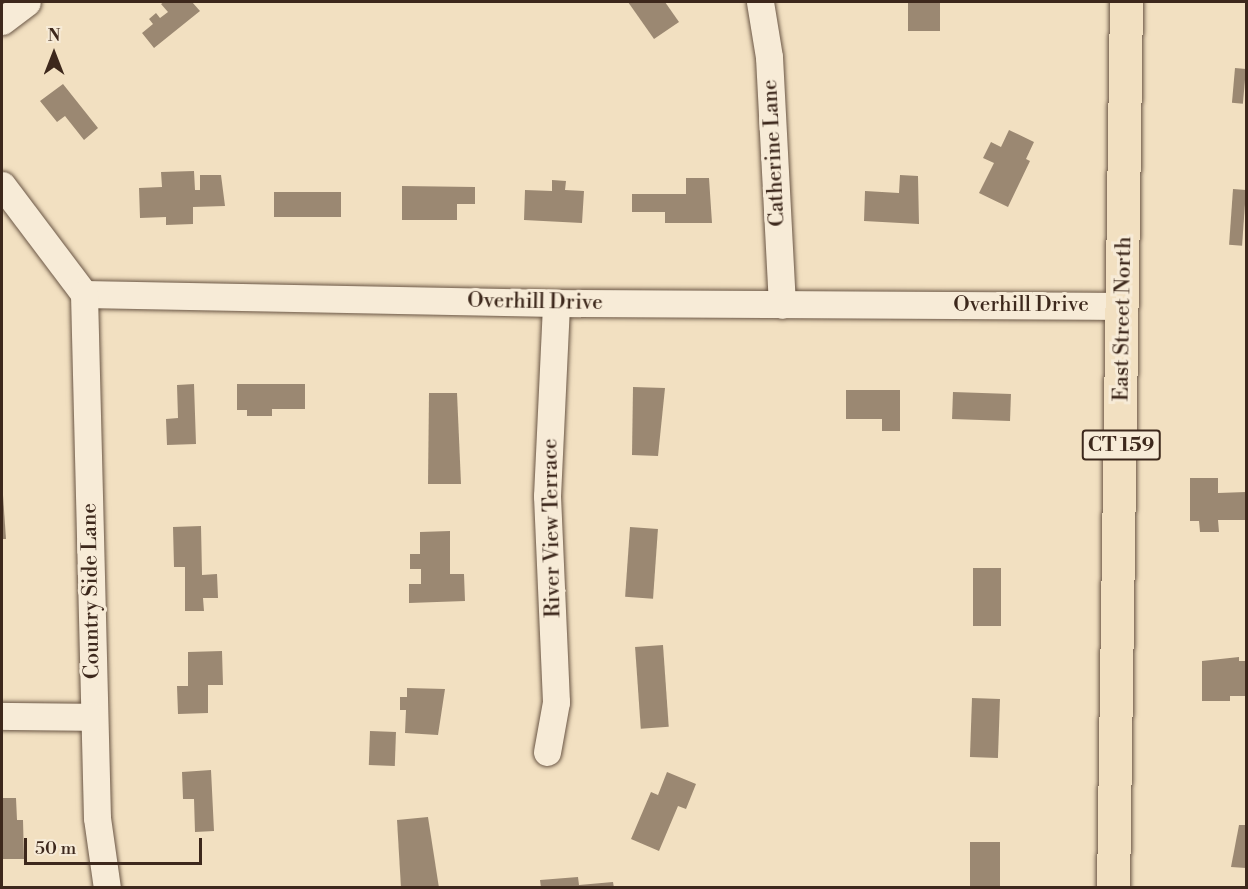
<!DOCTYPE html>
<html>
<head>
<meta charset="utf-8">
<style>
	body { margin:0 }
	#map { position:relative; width:1248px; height:889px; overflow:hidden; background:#f2e0c1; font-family:"Libre Bodoni",serif }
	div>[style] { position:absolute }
	.building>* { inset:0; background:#9b8872; transform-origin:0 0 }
	.roads { filter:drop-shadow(0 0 2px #6a5645) drop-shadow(0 0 2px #6a5645) }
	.minor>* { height:27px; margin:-13.5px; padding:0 13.5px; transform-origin:13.5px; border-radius:13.5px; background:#f7ebd7 }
	.primary>* { height:33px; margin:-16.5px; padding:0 16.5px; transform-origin:16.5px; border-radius:16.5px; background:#f2e0c1 }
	span { translate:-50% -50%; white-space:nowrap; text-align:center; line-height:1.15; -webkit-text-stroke:6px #f7ebd7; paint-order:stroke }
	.shield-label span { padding:2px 4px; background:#f7ebd7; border:2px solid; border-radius:4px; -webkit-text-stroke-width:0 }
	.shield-label { font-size:20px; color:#3d281c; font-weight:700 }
	.street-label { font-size:21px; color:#3d281c }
	.frame { position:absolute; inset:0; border:3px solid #3d281c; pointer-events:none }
	.north { position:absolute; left:24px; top:24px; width:60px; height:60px; -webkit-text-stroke:4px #f7ebd7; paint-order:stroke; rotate:0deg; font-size:16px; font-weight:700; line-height:24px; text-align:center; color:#3d281c }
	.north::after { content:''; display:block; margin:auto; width:21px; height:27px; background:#3d281c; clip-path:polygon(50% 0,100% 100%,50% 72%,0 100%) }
	.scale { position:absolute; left:24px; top:838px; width:178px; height:27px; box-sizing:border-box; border:3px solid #3d281c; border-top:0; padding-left:8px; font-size:18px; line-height:21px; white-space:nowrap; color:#3d281c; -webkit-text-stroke:4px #f7ebd7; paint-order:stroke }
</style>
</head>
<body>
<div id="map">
	<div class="building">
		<div style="clip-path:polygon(164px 2px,192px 2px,200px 11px,154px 48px,142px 33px,153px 24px,149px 19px,156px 13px,160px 18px,168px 12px,161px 4px)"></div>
		<div style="clip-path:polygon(628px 2px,665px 2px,679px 22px,654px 39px)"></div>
		<div style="left:908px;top:2px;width:32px;height:29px"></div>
		<div style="left:1235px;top:68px;width:11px;height:35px;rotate:5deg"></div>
		<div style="clip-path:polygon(63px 84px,98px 128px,84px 140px,65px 116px,57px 122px,40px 101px)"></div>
		<div style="clip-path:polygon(1009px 130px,1034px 142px,1026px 159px,1030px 161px,1008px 207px,979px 193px,994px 163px,983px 158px,991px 142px,1001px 147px)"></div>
		<div style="clip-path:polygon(194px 171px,195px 190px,200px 190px,200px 175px,221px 175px,225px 206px,193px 207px,193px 224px,166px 225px,166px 217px,140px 218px,139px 188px,162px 187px,161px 172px)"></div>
		<div style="clip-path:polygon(900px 175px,918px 176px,919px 224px,864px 221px,865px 191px,899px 193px)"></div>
		<div style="clip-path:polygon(686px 178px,709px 178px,712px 223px,665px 223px,665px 212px,632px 212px,632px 194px,686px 194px)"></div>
		<div style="clip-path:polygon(552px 180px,566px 181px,565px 190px,584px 191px,582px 223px,524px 220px,525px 190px,552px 191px)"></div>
		<div style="clip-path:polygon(402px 186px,475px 187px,475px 204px,457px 204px,457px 220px,402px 220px)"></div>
		<div style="left:1233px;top:189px;width:13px;height:56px;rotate:4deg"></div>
		<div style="left:274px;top:192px;width:67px;height:25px"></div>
		<div style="clip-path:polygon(194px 384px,196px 444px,167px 445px,166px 419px,178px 418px,177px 385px)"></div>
		<div style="clip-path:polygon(237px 384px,305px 384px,305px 409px,272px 409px,272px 416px,247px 416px,247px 410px,237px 410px)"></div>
		<div style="clip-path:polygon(633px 387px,665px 388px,658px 456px,632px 455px)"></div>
		<div style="clip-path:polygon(846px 390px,900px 390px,900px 431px,882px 431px,882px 419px,846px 419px)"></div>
		<div style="left:953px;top:392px;width:58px;height:27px;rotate:2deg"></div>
		<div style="clip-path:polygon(429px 393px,457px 393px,461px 484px,428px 484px)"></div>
		<div style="clip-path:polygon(1190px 478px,1218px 478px,1218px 493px,1246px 492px,1246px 520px,1218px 520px,1219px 532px,1200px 532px,1199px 521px,1190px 521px)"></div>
		<div style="clip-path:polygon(2px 481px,6px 539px,2px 539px)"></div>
		<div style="clip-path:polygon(201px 526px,202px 575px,217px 574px,218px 598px,203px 598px,204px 611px,185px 611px,185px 567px,174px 567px,173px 527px)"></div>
		<div style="left:630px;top:527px;width:28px;height:70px;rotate:4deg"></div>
		<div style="clip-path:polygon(450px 531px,450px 574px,464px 574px,465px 601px,409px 603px,409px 584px,421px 584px,421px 569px,410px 569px,410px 554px,420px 554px,420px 532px)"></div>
		<div style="left:973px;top:568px;width:28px;height:58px"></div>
		<div style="left:663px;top:645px;width:82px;height:28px;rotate:86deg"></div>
		<div style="clip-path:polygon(222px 651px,223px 685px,208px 685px,208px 713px,178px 714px,177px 686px,188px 686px,188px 652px)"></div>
		<div style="clip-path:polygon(1239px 657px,1239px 661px,1246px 661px,1246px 696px,1230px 696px,1230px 701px,1202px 701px,1202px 661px)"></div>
		<div style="clip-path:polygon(407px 688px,445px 689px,438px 735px,405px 733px,406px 710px,400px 710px,400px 697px,407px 697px)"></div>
		<div style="left:972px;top:698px;width:28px;height:59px;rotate:2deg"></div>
		<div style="left:370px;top:731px;width:26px;height:34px;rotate:2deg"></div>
		<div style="clip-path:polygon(211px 770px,214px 831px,195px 832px,194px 799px,183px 799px,182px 772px)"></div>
		<div style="clip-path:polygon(667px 772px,696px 784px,686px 809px,678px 806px,659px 851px,631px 839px,651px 792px,658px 795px)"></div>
		<div style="clip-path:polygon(2px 798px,16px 798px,17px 820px,23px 820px,24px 859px,2px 859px)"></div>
		<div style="clip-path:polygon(428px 817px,439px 888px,401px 888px,397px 820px)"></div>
		<div style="clip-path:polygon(1239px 825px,1246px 825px,1246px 868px,1231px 867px)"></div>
		<div style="left:970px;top:842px;width:30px;height:46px"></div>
		<div style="clip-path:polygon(578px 877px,579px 885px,613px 882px,614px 888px,541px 888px,540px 880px)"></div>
	</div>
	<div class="roads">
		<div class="minor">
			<div style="left:760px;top:2px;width:56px;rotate:80.7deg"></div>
			<div style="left:769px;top:57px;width:248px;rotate:87deg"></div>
			<div style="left:2px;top:21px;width:31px;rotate:-37deg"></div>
			<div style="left:2px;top:185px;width:136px;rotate:53deg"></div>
			<div style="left:84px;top:294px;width:472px;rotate:1.1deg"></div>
			<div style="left:556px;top:303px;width:567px;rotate:0.3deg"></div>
			<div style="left:84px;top:294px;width:524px;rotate:88.58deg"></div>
			<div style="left:97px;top:818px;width:71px;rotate:81.9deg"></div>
			<div style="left:2px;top:716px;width:91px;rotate:0.6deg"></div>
			<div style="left:547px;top:752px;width:51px;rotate:-79.8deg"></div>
			<div style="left:556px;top:702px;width:206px;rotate:-92.5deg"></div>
			<div style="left:547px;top:496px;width:193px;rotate:-87.3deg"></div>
		</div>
		<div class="primary">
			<div style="left:1113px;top:888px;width:886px;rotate:-89.16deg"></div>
		</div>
	</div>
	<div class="shield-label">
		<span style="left:1121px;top:445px">CT 159</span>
	</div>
	<div class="street-label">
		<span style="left:774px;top:153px;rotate:-93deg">Catherine Lane</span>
		<span style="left:535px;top:302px;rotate:1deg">Overhill Drive</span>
		<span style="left:1021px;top:305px">Overhill Drive</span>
		<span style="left:1123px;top:319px;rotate:-89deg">East Street North</span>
		<span style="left:552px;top:528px;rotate:-91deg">River View Terrace</span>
		<span style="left:91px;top:591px;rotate:-91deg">Country Side Lane</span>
	</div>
	<div class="frame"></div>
	<div class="north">N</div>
	<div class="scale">50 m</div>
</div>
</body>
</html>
